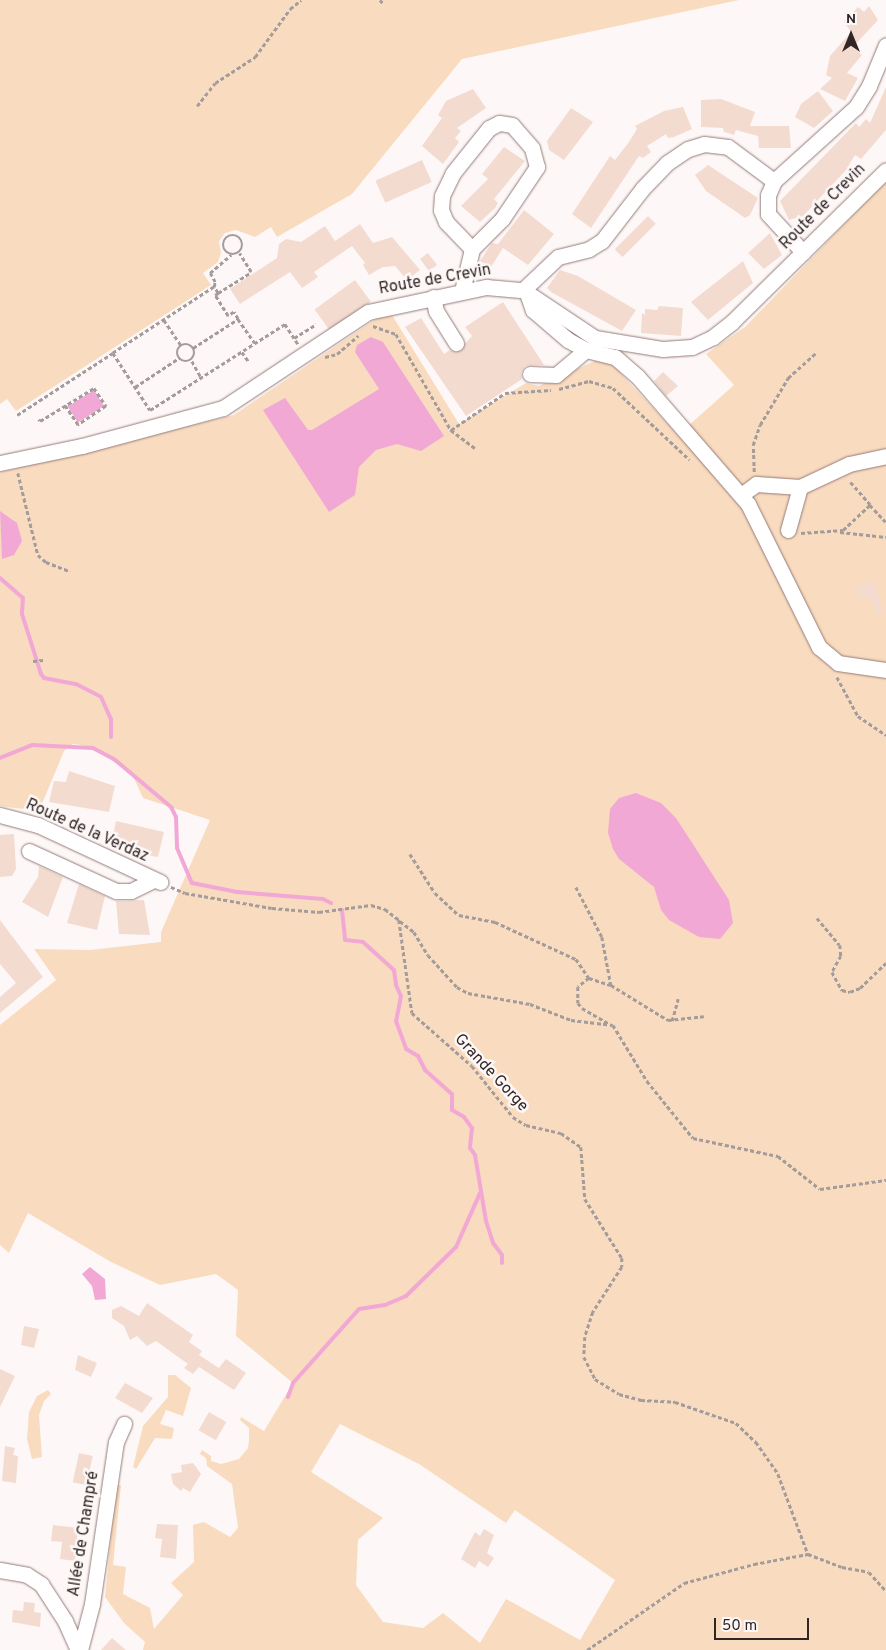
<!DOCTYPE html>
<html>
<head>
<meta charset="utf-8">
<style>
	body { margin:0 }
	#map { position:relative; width:886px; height:1650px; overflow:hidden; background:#fdf8f7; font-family:Overpass,sans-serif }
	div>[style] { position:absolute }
	.green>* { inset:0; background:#f9dbbf }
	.water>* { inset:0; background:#f2a8d5; transform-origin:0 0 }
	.stream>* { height:4px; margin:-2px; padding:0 2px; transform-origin:2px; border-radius:2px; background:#f2a8d5 }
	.building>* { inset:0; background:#f3dbd0; transform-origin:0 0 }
	.path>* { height:2.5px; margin-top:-1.25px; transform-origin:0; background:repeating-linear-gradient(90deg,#a39c9b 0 4px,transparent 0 6.5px) }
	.path>.ring { margin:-1.25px; padding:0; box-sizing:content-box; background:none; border:2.5px solid #a39c9b; border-radius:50% }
	.roads { filter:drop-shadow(0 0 1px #947b79) drop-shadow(0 0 1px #947b79) }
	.minor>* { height:15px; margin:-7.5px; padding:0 7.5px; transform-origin:7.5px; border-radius:7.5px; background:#fff }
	span { translate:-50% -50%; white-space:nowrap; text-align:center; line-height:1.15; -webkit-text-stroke:5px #fdf8f7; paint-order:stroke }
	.street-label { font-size:16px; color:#302625 }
	.north { position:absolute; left:826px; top:10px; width:50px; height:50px; -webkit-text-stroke:4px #fdf8f7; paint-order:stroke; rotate:0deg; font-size:14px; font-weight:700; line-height:20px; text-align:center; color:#302625 }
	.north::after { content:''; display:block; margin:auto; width:18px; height:22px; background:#302625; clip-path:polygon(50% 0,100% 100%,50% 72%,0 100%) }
	.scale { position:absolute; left:714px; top:1618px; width:95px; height:22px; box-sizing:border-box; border:2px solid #302625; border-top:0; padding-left:6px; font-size:15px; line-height:18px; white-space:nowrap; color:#302625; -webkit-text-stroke:4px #fdf8f7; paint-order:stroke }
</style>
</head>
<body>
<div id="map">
	<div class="green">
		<div style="clip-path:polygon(0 0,739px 0,462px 59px,352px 194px,277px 237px,271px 227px,255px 237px,236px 230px,225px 233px,219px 241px,221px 253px,218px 262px,203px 273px,211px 285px,16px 411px,7px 399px,0 404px)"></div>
		<div style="clip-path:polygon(evenodd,886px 181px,886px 1650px,143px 1650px,145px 1642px,124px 1623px,105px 1597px,116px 1485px,121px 1485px,113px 1565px,126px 1567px,123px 1594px,150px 1608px,154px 1629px,183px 1595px,171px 1583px,194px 1562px,193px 1525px,204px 1522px,230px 1537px,238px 1528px,232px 1484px,207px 1466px,206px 1458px,200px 1454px,202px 1450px,211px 1456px,211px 1461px,221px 1464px,239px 1459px,248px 1448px,249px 1440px,249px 1428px,240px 1420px,241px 1417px,264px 1431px,293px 1383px,236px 1336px,238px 1290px,216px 1274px,160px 1285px,111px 1262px,28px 1213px,9px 1253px,0 1245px,0 1025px,56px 980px,34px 949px,90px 950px,161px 942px,161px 932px,210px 820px,143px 798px,132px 774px,93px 748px,80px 745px,73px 744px,64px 751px,39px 811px,0 806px,0 472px,234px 415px,380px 316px,392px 315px,459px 424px,526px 383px,539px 386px,599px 359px,613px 365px,678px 435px,734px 385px,706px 354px,745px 327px,886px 181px,340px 1424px,419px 1464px,506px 1523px,515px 1510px,615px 1580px,580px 1640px,506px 1599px,480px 1643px,443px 1613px,423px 1628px,383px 1622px,356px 1585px,358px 1540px,383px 1518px,311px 1472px,340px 1424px)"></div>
		<div style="clip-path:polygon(168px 1375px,175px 1375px,191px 1388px,183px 1416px,166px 1410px,160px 1424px,174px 1428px,172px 1439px,155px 1438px,136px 1469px,133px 1467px,143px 1426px,168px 1397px)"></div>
		<div style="clip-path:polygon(48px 1390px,51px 1394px,44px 1401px,39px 1415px,42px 1457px,32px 1459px,27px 1439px,29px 1412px,37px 1396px)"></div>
	</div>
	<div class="water">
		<div style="clip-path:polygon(371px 337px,383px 342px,444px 436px,421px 451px,397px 444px,376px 450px,359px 467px,355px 495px,329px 512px,263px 410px,285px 398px,308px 430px,312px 430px,379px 389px,355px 352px,357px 345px)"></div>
		<div style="left:94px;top:390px;width:19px;height:31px;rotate:58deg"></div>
		<div style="clip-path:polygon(0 511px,17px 523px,22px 541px,14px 555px,2px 559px)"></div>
		<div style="clip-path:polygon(636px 793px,661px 803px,676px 818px,729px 900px,733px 923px,720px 939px,699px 937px,669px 920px,661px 910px,654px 887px,619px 859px,613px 849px,608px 833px,610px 809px,619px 798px)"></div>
		<div style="clip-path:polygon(90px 1267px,105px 1279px,106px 1299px,95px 1300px,92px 1286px,82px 1274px)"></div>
	</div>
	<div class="stream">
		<div style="left:0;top:578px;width:30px;rotate:41deg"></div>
		<div style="left:23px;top:598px;width:16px;rotate:94deg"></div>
		<div style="left:22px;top:614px;width:63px;rotate:72.4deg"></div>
		<div style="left:41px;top:674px;width:5px;rotate:53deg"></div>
		<div style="left:44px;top:678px;width:33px;rotate:11deg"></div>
		<div style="left:76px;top:684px;width:28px;rotate:27deg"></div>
		<div style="left:101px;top:697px;width:24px;rotate:66deg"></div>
		<div style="left:111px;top:719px;width:18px;rotate:90deg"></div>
		<div style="left:0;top:758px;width:35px;rotate:-22deg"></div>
		<div style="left:32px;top:745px;width:61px;rotate:2.8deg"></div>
		<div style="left:93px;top:748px;width:24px;rotate:28deg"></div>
		<div style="left:114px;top:759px;width:75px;rotate:40.1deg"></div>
		<div style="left:171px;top:807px;width:11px;rotate:63deg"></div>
		<div style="left:176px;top:817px;width:31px;rotate:88deg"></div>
		<div style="left:177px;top:848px;width:38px;rotate:67deg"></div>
		<div style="left:192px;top:883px;width:46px;rotate:11.3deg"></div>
		<div style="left:237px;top:892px;width:86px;rotate:4.7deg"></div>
		<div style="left:323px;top:899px;width:9px;rotate:27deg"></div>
		<div style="left:342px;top:910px;width:30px;rotate:84deg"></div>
		<div style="left:345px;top:940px;width:18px;rotate:6deg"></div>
		<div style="left:363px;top:942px;width:42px;rotate:42.1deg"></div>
		<div style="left:394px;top:970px;width:15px;rotate:82deg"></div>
		<div style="left:396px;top:985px;width:12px;rotate:66deg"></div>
		<div style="left:401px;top:996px;width:25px;rotate:101deg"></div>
		<div style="left:396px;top:1021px;width:30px;rotate:70deg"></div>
		<div style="left:406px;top:1049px;width:14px;rotate:30deg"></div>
		<div style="left:418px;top:1056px;width:16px;rotate:63deg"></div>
		<div style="left:425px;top:1070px;width:36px;rotate:42deg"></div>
		<div style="left:452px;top:1094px;width:16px;rotate:90deg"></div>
		<div style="left:452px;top:1110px;width:14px;rotate:30deg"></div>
		<div style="left:464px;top:1117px;width:14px;rotate:54deg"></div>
		<div style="left:472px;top:1128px;width:20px;rotate:96deg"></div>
		<div style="left:470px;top:1148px;width:9px;rotate:54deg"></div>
		<div style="left:475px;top:1155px;width:67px;rotate:80.5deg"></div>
		<div style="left:486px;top:1221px;width:23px;rotate:72deg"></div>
		<div style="left:493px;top:1243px;width:15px;rotate:53deg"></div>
		<div style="left:502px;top:1255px;width:8px;rotate:90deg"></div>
		<div style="left:288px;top:1397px;width:15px;rotate:-70deg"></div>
		<div style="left:293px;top:1383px;width:99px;rotate:-48.3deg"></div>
		<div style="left:359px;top:1309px;width:26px;rotate:-9deg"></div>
		<div style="left:385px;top:1305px;width:23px;rotate:-23deg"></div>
		<div style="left:406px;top:1296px;width:70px;rotate:-44.4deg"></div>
		<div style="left:456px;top:1247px;width:59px;rotate:-66deg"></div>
	</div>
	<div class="building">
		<div style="clip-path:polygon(869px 6px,878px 20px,853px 47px,862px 55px,847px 73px,858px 78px,845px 101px,820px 89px,832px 78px,826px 75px,830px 56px,851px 32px,844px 22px,858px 7px,864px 12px)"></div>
		<div style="clip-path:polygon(886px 87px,886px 130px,861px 159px,855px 155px,846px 170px,803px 216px,789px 220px,780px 201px,856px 123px,859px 127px,866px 119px,870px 123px)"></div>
		<div style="clip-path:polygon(473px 89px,486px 108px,457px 128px,461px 131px,455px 138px,459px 142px,443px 164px,422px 146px,442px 118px,438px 115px,446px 101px)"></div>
		<div style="clip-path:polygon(818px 91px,833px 111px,814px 128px,795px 117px,801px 104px)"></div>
		<div style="clip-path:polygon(721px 99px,755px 112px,750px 126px,789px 126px,791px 148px,759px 148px,758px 136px,736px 130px,734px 135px,724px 132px,723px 128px,701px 127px,701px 100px)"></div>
		<div style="clip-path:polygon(683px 107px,692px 129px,674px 137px,668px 138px,666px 134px,647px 146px,651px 152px,643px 158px,639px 156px,591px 228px,572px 214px,610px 156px,615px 160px,629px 142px,637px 129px,635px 126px,664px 111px)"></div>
		<div style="clip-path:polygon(571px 108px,593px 122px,564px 160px,549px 150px,547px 141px)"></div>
		<div style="clip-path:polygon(504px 147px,525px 161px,494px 199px,498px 203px,495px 208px,480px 222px,461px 206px,488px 179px,482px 174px)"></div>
		<div style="left:422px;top:160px;width:24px;height:51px;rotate:66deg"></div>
		<div style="clip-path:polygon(708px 165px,758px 198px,750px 215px,745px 218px,706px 191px,695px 175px)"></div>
		<div style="clip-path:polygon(524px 210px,554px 234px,528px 265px,503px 248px,491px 267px,480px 261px,492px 243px,498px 244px)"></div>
		<div style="left:648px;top:216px;width:11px;height:47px;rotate:45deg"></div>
		<div style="clip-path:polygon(360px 224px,373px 243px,392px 237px,420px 270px,407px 280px,395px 266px,383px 267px,369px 275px,363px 265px,365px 263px,352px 246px,314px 272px,318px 277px,302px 288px,290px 272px,240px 304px,230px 289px,277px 258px,279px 244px,286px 239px,301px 242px,325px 226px,335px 241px)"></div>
		<div style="clip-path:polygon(770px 233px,782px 255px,764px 269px,748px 253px)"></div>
		<div style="left:428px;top:253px;width:15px;height:10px;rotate:53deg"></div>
		<div style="clip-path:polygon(743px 261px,753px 283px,708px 320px,691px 302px)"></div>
		<div style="clip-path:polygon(560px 270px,578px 276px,636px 310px,622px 331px,551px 292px,547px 288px)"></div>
		<div style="left:355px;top:280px;width:27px;height:50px;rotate:54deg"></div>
		<div style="clip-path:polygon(503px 302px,544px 365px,525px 366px,521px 373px,522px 379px,466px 416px,405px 327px,421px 318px,444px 354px,450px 350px,457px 352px,472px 336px,465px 327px)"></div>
		<div style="clip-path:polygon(659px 306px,683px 308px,681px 336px,641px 333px,642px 313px,645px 315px,645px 309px,657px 310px)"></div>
		<div style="clip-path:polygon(663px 372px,678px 386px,666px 396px,654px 381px)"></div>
		<div style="clip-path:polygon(874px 581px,883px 611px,876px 614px,869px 596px,859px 599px,856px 587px)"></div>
		<div style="clip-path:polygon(69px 771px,115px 786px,109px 812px,49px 802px,54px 781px,66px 782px)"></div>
		<div style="clip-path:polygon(116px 821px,164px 832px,158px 857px,122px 851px,122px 848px,111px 846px)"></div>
		<div style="clip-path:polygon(14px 834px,16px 869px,12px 876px,0 877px,0 835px)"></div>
		<div style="clip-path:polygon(39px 866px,63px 877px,48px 917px,22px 902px,38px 877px)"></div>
		<div style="clip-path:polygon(79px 884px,105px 896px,97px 930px,67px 923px)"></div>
		<div style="clip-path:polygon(144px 900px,150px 935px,119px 934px,116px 901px)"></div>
		<div style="clip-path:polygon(0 920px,43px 977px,0 1013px,0 997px,16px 983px,0 964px)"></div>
		<div style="clip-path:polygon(147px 1303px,193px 1335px,189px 1342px,202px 1351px,199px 1355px,219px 1368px,226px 1359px,246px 1373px,234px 1390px,199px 1367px,193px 1374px,184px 1368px,188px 1364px,156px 1341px,147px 1346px,137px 1336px,130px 1340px,124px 1326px,112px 1318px,112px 1310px,121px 1306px,139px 1316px)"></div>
		<div style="clip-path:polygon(24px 1326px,39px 1329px,34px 1348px,21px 1345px)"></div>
		<div style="clip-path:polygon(78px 1355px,97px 1363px,91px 1377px,75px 1370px)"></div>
		<div style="clip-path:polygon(0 1369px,15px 1376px,0 1407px)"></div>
		<div style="clip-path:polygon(125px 1383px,153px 1398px,142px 1413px,115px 1398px)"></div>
		<div style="left:209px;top:1412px;width:20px;height:21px;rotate:30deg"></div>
		<div style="clip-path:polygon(5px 1446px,15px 1448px,13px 1455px,18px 1456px,16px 1483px,2px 1481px)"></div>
		<div style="left:79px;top:1453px;width:14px;height:30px;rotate:12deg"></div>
		<div style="clip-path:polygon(193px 1463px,201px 1474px,190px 1492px,183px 1488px,181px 1491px,173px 1484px,171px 1474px,182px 1472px,181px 1465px)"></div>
		<div style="clip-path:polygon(157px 1524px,178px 1525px,176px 1559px,160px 1557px,162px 1539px,155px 1538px)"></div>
		<div style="clip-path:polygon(53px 1525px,78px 1528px,75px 1561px,60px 1559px,62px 1542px,51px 1541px)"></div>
		<div style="clip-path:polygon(484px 1529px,494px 1535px,487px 1553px,494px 1558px,488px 1567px,479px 1561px,475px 1568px,461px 1559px,475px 1532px,480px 1536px)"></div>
		<div style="clip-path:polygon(24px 1602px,35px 1603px,34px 1612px,41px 1613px,40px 1627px,12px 1622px,13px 1610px,23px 1611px)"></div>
		<div style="clip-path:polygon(112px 1638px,126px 1650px,101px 1650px)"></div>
	</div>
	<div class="path">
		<div style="left:380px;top:0;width:4px;rotate:45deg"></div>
		<div style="left:197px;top:106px;width:29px;rotate:-52deg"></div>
		<div style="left:215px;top:83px;width:48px;rotate:-33deg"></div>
		<div style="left:255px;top:57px;width:59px;rotate:-53.9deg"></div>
		<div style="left:290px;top:9px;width:14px;rotate:-39deg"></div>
		<div class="ring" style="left:223px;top:235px;width:17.5px;height:17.5px"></div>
		<div style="left:214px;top:287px;width:5px;rotate:-79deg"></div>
		<div style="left:215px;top:282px;width:10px;rotate:-119deg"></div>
		<div style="left:210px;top:273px;width:28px;rotate:-41deg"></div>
		<div style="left:218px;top:293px;width:39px;rotate:-32deg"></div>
		<div style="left:251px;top:272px;width:22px;rotate:-122deg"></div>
		<div style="left:238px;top:319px;width:8px;rotate:-120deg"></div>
		<div style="left:234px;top:312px;width:7px;rotate:146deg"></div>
		<div style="left:228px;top:316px;width:25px;rotate:-122deg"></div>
		<div style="left:215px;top:295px;width:4px;rotate:-34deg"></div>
		<div style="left:218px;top:293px;width:7px;rotate:-124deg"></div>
		<div style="left:214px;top:287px;width:121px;rotate:146.8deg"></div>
		<div style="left:113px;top:353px;width:68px;rotate:57deg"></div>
		<div style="left:150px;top:410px;width:160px;rotate:-32.5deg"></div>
		<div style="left:285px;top:324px;width:24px;rotate:57deg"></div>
		<div style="left:164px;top:320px;width:30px;rotate:56deg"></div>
		<div style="left:373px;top:326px;width:24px;rotate:19deg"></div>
		<div style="left:396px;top:334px;width:111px;rotate:60.2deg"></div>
		<div style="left:451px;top:430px;width:30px;rotate:37deg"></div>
		<div style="left:294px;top:338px;width:26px;rotate:-32deg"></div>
		<div class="ring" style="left:177px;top:344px;width:15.5px;height:15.5px"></div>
		<div style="left:193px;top:348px;width:54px;rotate:-32.8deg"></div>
		<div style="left:238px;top:319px;width:29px;rotate:55deg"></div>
		<div style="left:242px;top:352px;width:12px;rotate:55deg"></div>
		<div style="left:325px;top:357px;width:12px;rotate:-14deg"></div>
		<div style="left:337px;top:354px;width:28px;rotate:-41deg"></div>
		<div style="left:192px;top:361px;width:18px;rotate:61deg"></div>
		<div style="left:135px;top:387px;width:53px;rotate:-33.4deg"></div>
		<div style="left:559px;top:389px;width:31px;rotate:-15deg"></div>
		<div style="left:589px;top:381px;width:25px;rotate:16deg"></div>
		<div style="left:613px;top:388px;width:105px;rotate:43.1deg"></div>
		<div style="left:17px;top:415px;width:114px;rotate:-32.9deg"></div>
		<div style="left:39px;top:419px;width:2px;rotate:63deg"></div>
		<div style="left:40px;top:421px;width:63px;rotate:-31.4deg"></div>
		<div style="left:94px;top:388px;width:22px;rotate:56deg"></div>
		<div style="left:106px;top:406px;width:34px;rotate:146deg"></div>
		<div style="left:78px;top:425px;width:23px;rotate:-124deg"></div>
		<div style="left:451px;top:430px;width:65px;rotate:-34.4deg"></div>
		<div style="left:505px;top:393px;width:46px;rotate:-3.7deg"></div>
		<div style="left:754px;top:472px;width:27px;rotate:-92deg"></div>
		<div style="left:753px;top:445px;width:21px;rotate:-71deg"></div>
		<div style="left:760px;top:425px;width:55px;rotate:-59.2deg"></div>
		<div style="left:788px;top:378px;width:38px;rotate:-42deg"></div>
		<div style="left:18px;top:473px;width:84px;rotate:76.3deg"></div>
		<div style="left:38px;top:555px;width:11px;rotate:41deg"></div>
		<div style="left:46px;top:562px;width:26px;rotate:21deg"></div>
		<div style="left:870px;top:505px;width:23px;rotate:47deg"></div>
		<div style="left:840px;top:532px;width:46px;rotate:6.2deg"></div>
		<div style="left:801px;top:533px;width:42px;rotate:-4.1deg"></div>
		<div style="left:843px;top:530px;width:37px;rotate:-43deg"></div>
		<div style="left:870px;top:505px;width:30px;rotate:-131deg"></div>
		<div style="left:33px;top:661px;width:10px;rotate:-6deg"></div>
		<div style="left:837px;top:677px;width:44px;rotate:61.7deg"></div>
		<div style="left:858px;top:716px;width:34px;rotate:34deg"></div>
		<div style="left:410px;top:854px;width:46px;rotate:57.3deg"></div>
		<div style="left:435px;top:893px;width:33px;rotate:43deg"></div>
		<div style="left:459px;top:915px;width:37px;rotate:11deg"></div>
		<div style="left:495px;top:922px;width:89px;rotate:24.6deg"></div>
		<div style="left:576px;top:959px;width:23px;rotate:56deg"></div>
		<div style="left:589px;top:978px;width:14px;rotate:141deg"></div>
		<div style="left:578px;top:987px;width:16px;rotate:90deg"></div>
		<div style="left:578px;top:1003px;width:6px;rotate:51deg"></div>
		<div style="left:582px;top:1008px;width:34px;rotate:30deg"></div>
		<div style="left:171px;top:887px;width:15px;rotate:23deg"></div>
		<div style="left:185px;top:893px;width:88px;rotate:9.8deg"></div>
		<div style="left:272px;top:908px;width:47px;rotate:4.9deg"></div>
		<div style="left:319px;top:912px;width:52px;rotate:-7.7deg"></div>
		<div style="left:371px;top:905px;width:15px;rotate:16deg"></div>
		<div style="left:385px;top:909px;width:18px;rotate:38deg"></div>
		<div style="left:399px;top:920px;width:94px;rotate:82deg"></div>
		<div style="left:412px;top:1013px;width:80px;rotate:41.5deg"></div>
		<div style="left:472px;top:1066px;width:65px;rotate:51.2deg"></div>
		<div style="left:513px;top:1117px;width:15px;rotate:32deg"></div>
		<div style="left:526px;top:1125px;width:36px;rotate:13deg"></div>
		<div style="left:561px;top:1133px;width:24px;rotate:35deg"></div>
		<div style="left:581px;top:1147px;width:52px;rotate:85.6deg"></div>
		<div style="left:585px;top:1199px;width:70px;rotate:57.9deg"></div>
		<div style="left:622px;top:1258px;width:9px;rotate:90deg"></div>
		<div style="left:622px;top:1267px;width:54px;rotate:122.8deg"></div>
		<div style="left:593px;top:1312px;width:26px;rotate:108deg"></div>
		<div style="left:585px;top:1337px;width:20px;rotate:93deg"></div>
		<div style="left:584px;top:1357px;width:25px;rotate:63deg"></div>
		<div style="left:595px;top:1379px;width:28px;rotate:32deg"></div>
		<div style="left:619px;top:1394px;width:23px;rotate:15deg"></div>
		<div style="left:641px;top:1400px;width:34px;rotate:3deg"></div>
		<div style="left:675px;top:1402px;width:65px;rotate:19deg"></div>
		<div style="left:736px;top:1423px;width:28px;rotate:44deg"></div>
		<div style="left:756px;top:1442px;width:39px;rotate:55deg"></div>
		<div style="left:778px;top:1474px;width:85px;rotate:69.4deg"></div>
		<div style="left:808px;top:1554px;width:36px;rotate:21deg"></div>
		<div style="left:842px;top:1567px;width:27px;rotate:10deg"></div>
		<div style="left:869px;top:1572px;width:25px;rotate:48deg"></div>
		<div style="left:576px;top:887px;width:56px;rotate:62.5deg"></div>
		<div style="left:602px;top:937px;width:49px;rotate:79.4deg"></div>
		<div style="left:817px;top:918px;width:35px;rotate:50deg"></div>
		<div style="left:840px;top:945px;width:11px;rotate:85deg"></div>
		<div style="left:841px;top:956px;width:18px;rotate:119deg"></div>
		<div style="left:832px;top:972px;width:21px;rotate:61deg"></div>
		<div style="left:842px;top:990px;width:8px;rotate:14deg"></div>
		<div style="left:850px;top:992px;width:11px;rotate:-22deg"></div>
		<div style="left:860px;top:988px;width:36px;rotate:-44deg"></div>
		<div style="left:400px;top:921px;width:18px;rotate:38deg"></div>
		<div style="left:414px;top:932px;width:27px;rotate:59deg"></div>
		<div style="left:428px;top:955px;width:43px;rotate:47.8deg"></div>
		<div style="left:457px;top:987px;width:13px;rotate:29deg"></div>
		<div style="left:468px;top:993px;width:63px;rotate:10.1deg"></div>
		<div style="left:530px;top:1004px;width:44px;rotate:21.3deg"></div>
		<div style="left:571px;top:1020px;width:42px;rotate:6.8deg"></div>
		<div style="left:613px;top:1025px;width:66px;rotate:58.7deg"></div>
		<div style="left:647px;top:1081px;width:73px;rotate:51.1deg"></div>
		<div style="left:693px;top:1138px;width:87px;rotate:12deg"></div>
		<div style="left:778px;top:1156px;width:53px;rotate:38.2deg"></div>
		<div style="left:820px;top:1189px;width:67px;rotate:-7.8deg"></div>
		<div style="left:589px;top:978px;width:23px;rotate:18deg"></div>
		<div style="left:611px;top:985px;width:67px;rotate:31.6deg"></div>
		<div style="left:668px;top:1020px;width:36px;rotate:-6deg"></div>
		<div style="left:672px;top:1021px;width:23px;rotate:-75deg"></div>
		<div style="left:587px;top:1650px;width:118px;rotate:-34.6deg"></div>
		<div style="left:684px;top:1583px;width:73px;rotate:-15.2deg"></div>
		<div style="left:754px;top:1564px;width:55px;rotate:-10.5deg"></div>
	</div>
	<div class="roads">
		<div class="minor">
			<div style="left:774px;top:181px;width:15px;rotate:113deg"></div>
			<div style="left:768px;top:195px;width:19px;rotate:90deg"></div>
			<div style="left:768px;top:214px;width:52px;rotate:47.4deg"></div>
			<div style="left:523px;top:290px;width:48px;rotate:-43.3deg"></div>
			<div style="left:558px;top:257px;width:32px;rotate:-14deg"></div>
			<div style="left:589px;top:249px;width:15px;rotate:-32deg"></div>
			<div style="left:602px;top:241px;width:67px;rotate:-52.3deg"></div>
			<div style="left:643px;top:188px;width:35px;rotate:-46deg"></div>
			<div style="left:667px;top:163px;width:25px;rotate:-34deg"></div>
			<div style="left:688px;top:149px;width:17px;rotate:-17deg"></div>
			<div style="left:704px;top:144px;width:24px;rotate:7deg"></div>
			<div style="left:728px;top:147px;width:57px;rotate:36.5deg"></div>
			<div style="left:774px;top:181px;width:110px;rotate:-42.1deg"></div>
			<div style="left:856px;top:107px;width:25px;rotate:-58deg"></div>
			<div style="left:869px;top:86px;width:44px;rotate:-67.5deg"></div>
			<div style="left:462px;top:291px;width:43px;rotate:-76.6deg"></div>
			<div style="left:472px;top:249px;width:42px;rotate:-45deg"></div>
			<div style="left:502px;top:219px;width:63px;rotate:-56.1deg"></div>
			<div style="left:537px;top:167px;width:20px;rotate:-105deg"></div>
			<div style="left:532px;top:148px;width:30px;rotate:-131deg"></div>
			<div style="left:512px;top:125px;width:13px;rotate:-171deg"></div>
			<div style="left:499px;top:123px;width:11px;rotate:153deg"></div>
			<div style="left:489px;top:128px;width:58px;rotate:128.7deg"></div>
			<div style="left:453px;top:173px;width:25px;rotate:116deg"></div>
			<div style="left:442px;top:196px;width:14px;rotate:94deg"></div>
			<div style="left:441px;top:210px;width:13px;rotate:67deg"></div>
			<div style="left:446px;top:222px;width:37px;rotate:46deg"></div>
			<div style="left:527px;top:293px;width:18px;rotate:71deg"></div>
			<div style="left:533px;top:310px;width:46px;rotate:40.6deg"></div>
			<div style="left:568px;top:340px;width:21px;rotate:29deg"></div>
			<div style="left:586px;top:350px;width:30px;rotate:14deg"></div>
			<div style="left:615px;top:357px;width:30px;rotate:41deg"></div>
			<div style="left:638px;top:377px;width:168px;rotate:49.1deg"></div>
			<div style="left:748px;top:504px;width:160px;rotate:63.6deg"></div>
			<div style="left:819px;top:647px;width:25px;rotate:40deg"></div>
			<div style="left:838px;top:663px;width:49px;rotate:8.3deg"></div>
			<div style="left:433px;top:297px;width:14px;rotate:78deg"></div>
			<div style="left:436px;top:311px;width:38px;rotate:58deg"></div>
			<div style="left:530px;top:374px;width:26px;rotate:2deg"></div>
			<div style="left:556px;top:375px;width:39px;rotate:-40deg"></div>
			<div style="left:0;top:463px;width:84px;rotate:-11.7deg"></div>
			<div style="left:82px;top:446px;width:146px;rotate:-15.1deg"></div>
			<div style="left:223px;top:408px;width:174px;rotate:-33.5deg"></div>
			<div style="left:368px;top:312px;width:121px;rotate:-12deg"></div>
			<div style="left:486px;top:287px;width:37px;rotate:5deg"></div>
			<div style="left:523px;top:290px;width:87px;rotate:33.7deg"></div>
			<div style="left:595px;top:338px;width:69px;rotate:9.2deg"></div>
			<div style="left:663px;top:349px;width:29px;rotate:-4deg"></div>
			<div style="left:692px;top:347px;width:23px;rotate:-25deg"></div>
			<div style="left:713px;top:337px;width:24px;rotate:-38deg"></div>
			<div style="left:732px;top:322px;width:216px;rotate:-44.6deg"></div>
			<div style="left:741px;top:495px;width:19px;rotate:-36deg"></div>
			<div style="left:756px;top:484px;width:44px;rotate:3.9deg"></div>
			<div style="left:800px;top:487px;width:54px;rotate:-25.1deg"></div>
			<div style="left:849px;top:464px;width:38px;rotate:-12deg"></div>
			<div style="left:788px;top:530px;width:45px;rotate:-74.4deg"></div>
			<div style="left:0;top:815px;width:39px;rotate:15deg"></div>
			<div style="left:38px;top:825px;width:135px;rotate:25deg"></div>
			<div style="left:29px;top:851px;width:96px;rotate:24.7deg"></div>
			<div style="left:116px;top:891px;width:15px"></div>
			<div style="left:131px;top:891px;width:25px;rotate:-26deg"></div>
			<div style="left:0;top:1570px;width:27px;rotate:10deg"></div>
			<div style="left:27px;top:1575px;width:17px;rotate:33deg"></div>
			<div style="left:41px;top:1584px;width:44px;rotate:57deg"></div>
			<div style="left:65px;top:1621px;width:32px;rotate:66deg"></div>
			<div style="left:80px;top:1650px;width:48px;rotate:-75.4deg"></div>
			<div style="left:92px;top:1604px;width:164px;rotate:-81.6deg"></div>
			<div style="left:116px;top:1442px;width:20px;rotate:-66deg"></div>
		</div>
	</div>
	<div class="street-label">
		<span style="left:823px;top:207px;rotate:-45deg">Route de Crevin</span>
		<span style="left:435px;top:280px;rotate:-10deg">Route de Crevin</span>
		<span style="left:87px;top:831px;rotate:24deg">Route de la Verdaz</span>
		<span style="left:491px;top:1073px;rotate:47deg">Grande Gorge</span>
		<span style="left:84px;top:1534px;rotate:-81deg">Allée de Champré</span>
	</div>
	<div class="north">N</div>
	<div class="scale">50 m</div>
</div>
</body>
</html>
